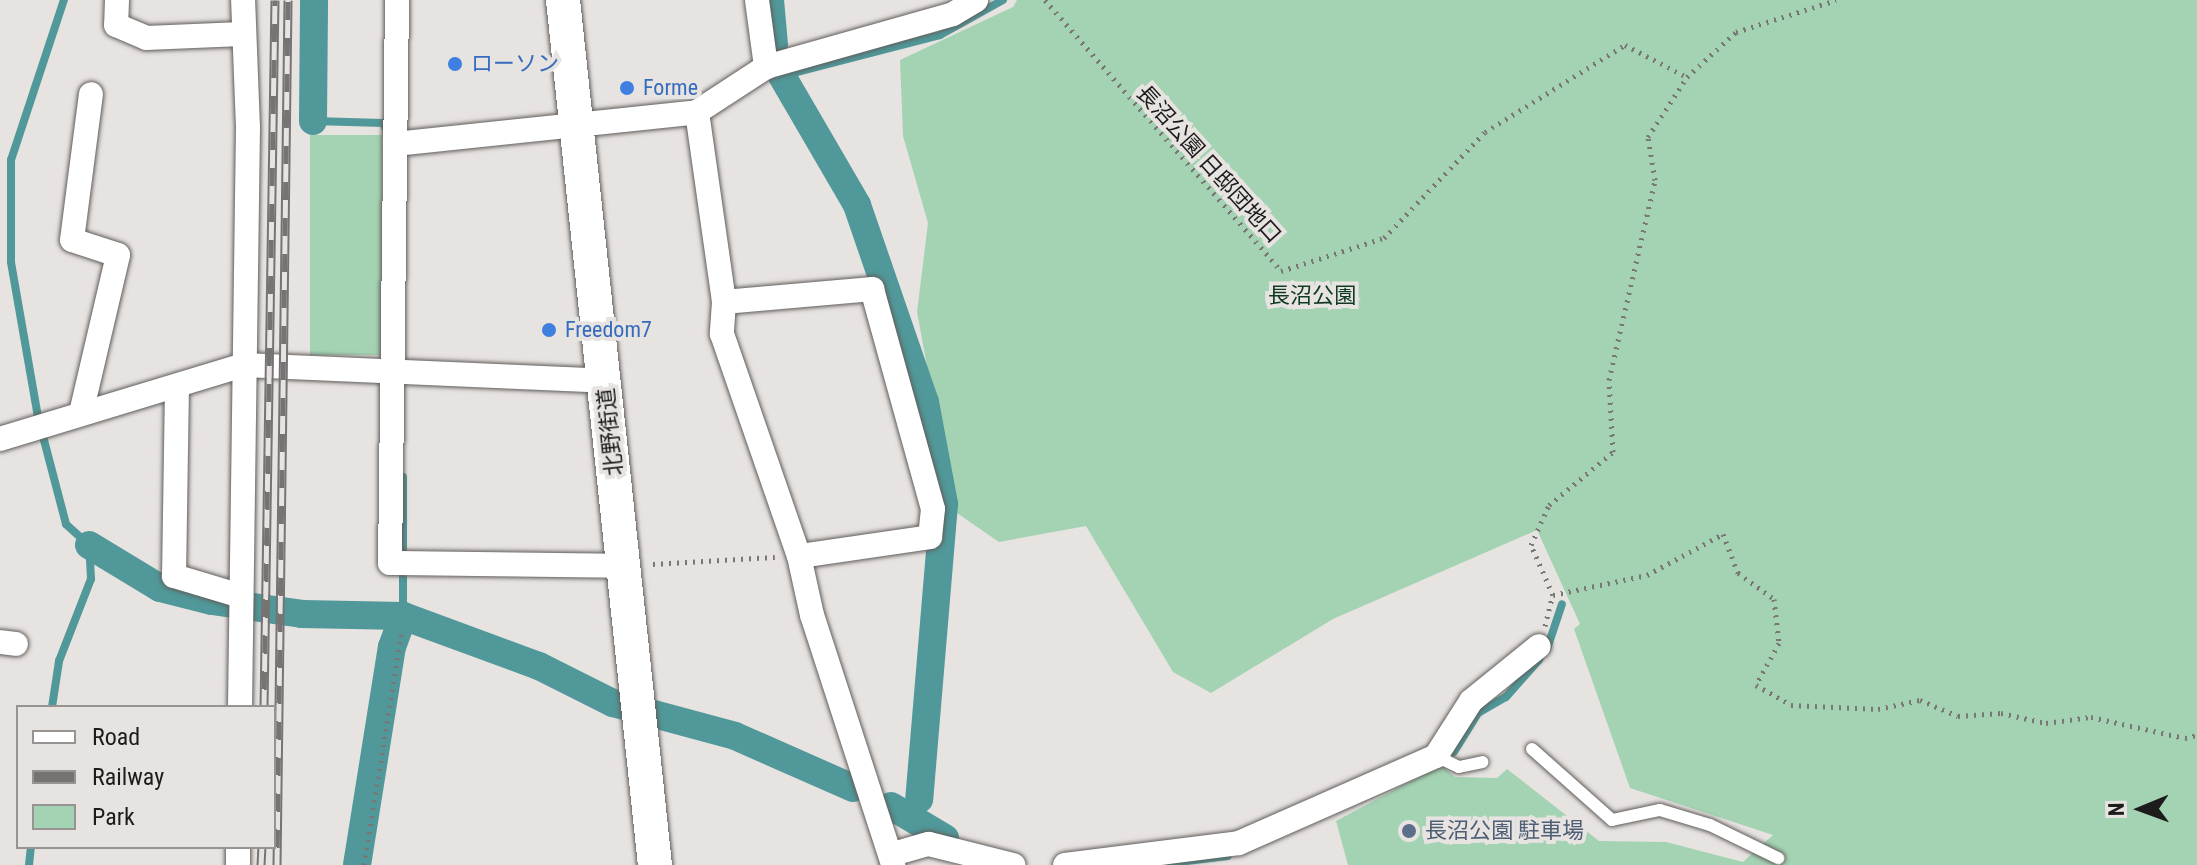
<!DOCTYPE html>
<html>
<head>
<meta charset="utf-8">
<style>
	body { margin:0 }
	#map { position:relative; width:2197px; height:865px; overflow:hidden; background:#e7e3e1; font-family:"Roboto Condensed","Noto Sans JP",sans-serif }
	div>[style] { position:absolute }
	.green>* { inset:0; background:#a4d3b3; transform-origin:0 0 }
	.stream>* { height:8px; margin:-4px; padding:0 4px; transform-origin:4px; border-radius:4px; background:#509899 }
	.canal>* { height:28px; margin:-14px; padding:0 14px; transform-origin:14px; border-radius:14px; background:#509899 }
	.path>* { height:5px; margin-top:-2.5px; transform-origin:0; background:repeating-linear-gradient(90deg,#797675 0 2px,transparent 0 8px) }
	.roads { filter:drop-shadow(0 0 2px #605d5b) drop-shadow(0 0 2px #605d5b) }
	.lane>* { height:12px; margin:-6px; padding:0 6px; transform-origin:6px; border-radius:6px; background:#fff }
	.street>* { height:24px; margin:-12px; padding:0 12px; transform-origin:12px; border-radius:12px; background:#fff }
	.secondary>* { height:34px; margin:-17px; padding:0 17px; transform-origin:17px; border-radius:17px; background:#fff }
	.rail>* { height:9px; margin-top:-4.5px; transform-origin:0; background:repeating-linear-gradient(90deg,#e7e3e1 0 18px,#767473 0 36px); box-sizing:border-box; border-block:2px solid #767473 }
	.dots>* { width:22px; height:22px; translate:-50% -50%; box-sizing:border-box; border:4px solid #e7e3e1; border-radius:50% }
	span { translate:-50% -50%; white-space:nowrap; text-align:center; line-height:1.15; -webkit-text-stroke:8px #e7e3e1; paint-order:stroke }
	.shop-label { font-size:22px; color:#366cbe }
	.left { translate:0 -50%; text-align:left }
	.street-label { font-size:22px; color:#1d1b1b }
	.park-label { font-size:22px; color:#103922 }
	.service-label { font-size:22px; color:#4e5e75 }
	.legend { position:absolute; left:16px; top:705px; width:260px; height:144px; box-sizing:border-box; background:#e7e3e1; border:2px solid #969392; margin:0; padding:10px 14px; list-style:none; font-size:24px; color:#1d1b1b }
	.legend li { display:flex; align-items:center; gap:16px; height:40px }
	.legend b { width:40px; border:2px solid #969392 }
	.north { position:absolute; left:2101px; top:769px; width:80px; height:80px; -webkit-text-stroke:6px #e7e3e1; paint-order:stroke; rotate:269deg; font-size:22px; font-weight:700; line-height:32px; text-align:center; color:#1d1b1b }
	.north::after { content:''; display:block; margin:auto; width:28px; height:36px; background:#1d1b1b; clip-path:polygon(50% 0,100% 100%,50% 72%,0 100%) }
</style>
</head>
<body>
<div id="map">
	<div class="green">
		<div style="clip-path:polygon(1017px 0,2197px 0,2197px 865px,1348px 865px,1336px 821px,1441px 765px,1455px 777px,1497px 778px,1507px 769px,1599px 841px,1666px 842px,1743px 862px,1773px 835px,1630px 788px,1574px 629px,1580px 624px,1537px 530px,1333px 619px,1211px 693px,1173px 672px,1086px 526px,999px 542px,954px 511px,917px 312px,928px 223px,903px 136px,900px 60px,1013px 7px)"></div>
		<div style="left:310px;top:135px;width:72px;height:220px"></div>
	</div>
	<div class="stream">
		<div style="left:782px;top:76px;width:163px;rotate:-14.5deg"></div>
		<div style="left:940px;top:35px;width:72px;rotate:-29.1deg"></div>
		<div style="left:313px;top:121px;width:70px;rotate:1.6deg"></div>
		<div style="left:383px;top:123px;width:11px;rotate:63deg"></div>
		<div style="left:403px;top:616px;width:139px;rotate:-90deg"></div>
		<div style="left:1547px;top:649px;width:47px;rotate:-71.6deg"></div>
		<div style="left:52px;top:707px;width:47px;rotate:-81.3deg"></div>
		<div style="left:59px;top:661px;width:88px;rotate:-68.7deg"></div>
		<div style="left:91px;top:579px;width:34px;rotate:-93deg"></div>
		<div style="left:89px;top:545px;width:31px;rotate:-138deg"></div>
		<div style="left:66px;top:524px;width:111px;rotate:-104.7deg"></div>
		<div style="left:38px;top:417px;width:157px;rotate:-99.9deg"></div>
		<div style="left:11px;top:262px;width:102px;rotate:-90deg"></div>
		<div style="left:11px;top:160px;width:169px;rotate:-71.7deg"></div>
		<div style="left:1454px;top:752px;width:46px;rotate:-58.4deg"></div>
		<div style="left:1478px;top:713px;width:32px;rotate:-30deg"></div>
		<div style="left:1506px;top:697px;width:50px;rotate:-48.3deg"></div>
		<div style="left:1170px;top:863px;width:58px;rotate:-6.9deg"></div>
		<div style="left:29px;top:865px;width:18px;rotate:-84deg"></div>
	</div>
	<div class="canal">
		<div style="left:770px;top:0;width:45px;rotate:84.9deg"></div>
		<div style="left:782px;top:76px;width:149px;rotate:59.8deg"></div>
		<div style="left:857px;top:205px;width:208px;rotate:71deg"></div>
		<div style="left:925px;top:402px;width:104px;rotate:79.4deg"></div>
		<div style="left:944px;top:504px;width:296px;rotate:94.8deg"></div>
		<div style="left:313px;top:121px;width:121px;rotate:-89.5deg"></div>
		<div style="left:89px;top:545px;width:83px;rotate:31.2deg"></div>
		<div style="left:160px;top:588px;width:54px;rotate:14deg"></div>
		<div style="left:212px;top:601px;width:91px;rotate:8.2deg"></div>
		<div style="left:302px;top:614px;width:101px;rotate:1.1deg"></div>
		<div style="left:403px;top:616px;width:145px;rotate:20.2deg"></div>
		<div style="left:539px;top:666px;width:83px;rotate:26.6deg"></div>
		<div style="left:613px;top:703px;width:126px;rotate:15.1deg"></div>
		<div style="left:735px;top:736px;width:129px;rotate:23.8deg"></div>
		<div style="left:891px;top:806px;width:63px;rotate:30.7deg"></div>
		<div style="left:357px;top:865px;width:221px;rotate:-80.9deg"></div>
		<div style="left:392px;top:647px;width:33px;rotate:-70deg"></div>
	</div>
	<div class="path">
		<div style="left:1045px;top:0;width:359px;rotate:48.9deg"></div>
		<div style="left:1281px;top:271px;width:108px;rotate:-17.8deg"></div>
		<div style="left:1384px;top:238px;width:146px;rotate:-46.4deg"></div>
		<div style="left:1485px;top:132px;width:165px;rotate:-31.9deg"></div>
		<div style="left:1625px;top:45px;width:70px;rotate:27.3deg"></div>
		<div style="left:653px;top:564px;width:122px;rotate:-3.3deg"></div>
		<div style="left:1553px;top:595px;width:96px;rotate:-12deg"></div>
		<div style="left:1647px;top:575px;width:86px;rotate:-28.3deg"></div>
		<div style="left:1723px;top:534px;width:42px;rotate:69deg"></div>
		<div style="left:1738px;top:573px;width:44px;rotate:35.8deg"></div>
		<div style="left:1774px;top:599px;width:44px;rotate:83.5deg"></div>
		<div style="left:1779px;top:643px;width:48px;rotate:118.7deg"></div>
		<div style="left:1756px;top:685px;width:40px;rotate:29.7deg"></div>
		<div style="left:1791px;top:705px;width:87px;rotate:2.6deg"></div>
		<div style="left:1878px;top:709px;width:43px;rotate:-12.1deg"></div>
		<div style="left:1920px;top:700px;width:41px;rotate:22.8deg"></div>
		<div style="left:1958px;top:716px;width:43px;rotate:-4deg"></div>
		<div style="left:2001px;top:713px;width:46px;rotate:12.5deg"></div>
		<div style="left:2046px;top:723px;width:45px;rotate:-7.6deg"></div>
		<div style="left:2091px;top:717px;width:96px;rotate:12.6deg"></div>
		<div style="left:2185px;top:738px;width:12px;rotate:-14deg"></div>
		<div style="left:1545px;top:626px;width:32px;rotate:-76deg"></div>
		<div style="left:1553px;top:595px;width:55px;rotate:-113.7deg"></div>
		<div style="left:1531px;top:545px;width:44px;rotate:-65.8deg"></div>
		<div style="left:1549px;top:505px;width:83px;rotate:-39.6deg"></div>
		<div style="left:1613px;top:452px;width:72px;rotate:-93.2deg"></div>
		<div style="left:1609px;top:380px;width:205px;rotate:-77deg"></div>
		<div style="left:1655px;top:180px;width:44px;rotate:-99.2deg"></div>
		<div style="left:1648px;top:137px;width:72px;rotate:-57deg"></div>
		<div style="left:1687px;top:77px;width:67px;rotate:-42.6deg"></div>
		<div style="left:1736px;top:32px;width:105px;rotate:-17.7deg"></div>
		<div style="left:364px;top:865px;width:238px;rotate:-80.8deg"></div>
	</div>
	<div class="roads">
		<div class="lane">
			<div style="left:1532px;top:749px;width:107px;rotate:41.6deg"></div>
			<div style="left:1612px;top:820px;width:49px;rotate:-11.8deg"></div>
			<div style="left:1660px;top:810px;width:52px;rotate:16.7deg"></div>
			<div style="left:1710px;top:825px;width:76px;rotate:25.9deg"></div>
			<div style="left:1436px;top:756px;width:25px;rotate:26deg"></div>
			<div style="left:1459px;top:767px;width:24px;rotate:-12deg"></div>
		</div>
		<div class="street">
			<div style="left:117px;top:0;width:25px;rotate:92deg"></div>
			<div style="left:116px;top:25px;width:33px;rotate:23deg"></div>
			<div style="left:146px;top:38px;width:96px;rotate:-2.4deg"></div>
			<div style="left:397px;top:0;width:563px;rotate:90.71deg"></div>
			<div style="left:390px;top:563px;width:234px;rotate:0.7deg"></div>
			<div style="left:757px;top:0;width:68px;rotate:82.3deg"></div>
			<div style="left:697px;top:112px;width:192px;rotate:81.9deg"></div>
			<div style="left:724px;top:302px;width:32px;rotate:94deg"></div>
			<div style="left:722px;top:334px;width:235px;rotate:70.9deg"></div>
			<div style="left:799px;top:556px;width:60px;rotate:77.6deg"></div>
			<div style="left:812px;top:615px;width:263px;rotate:72deg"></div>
			<div style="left:395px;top:144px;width:304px;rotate:-6deg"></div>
			<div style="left:697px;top:112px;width:82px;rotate:-33.1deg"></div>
			<div style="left:766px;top:67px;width:194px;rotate:-15.8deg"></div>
			<div style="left:953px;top:14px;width:27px;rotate:-31deg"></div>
			<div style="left:724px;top:302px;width:149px;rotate:-5deg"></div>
			<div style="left:872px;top:289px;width:228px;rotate:74.5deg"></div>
			<div style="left:933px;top:509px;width:28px;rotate:96deg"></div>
			<div style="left:930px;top:537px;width:132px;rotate:171.7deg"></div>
			<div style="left:177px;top:386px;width:190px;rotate:90.9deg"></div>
			<div style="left:174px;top:576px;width:70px;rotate:16.6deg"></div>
			<div style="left:81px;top:413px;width:162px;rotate:-76.8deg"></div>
			<div style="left:118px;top:255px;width:48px;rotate:-161.9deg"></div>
			<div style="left:72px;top:240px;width:147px;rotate:-82.6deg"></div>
			<div style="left:0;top:439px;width:255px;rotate:-16.9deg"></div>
			<div style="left:244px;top:365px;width:361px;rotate:2.5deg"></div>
			<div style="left:0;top:642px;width:16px;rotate:7deg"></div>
			<div style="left:240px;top:707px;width:579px;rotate:-89.21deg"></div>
			<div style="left:248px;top:128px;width:128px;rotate:-92.2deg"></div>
			<div style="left:893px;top:854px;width:37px;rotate:-16deg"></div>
			<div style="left:929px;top:844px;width:87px;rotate:14deg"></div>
			<div style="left:238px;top:865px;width:18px;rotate:-90deg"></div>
			<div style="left:1065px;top:865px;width:175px;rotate:-7.2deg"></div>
			<div style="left:1239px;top:843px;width:215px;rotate:-23.8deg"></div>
			<div style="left:1436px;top:756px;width:65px;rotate:-57.5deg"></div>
			<div style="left:1471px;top:701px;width:87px;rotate:-39deg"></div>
		</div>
		<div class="secondary">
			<div style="left:563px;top:0;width:870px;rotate:83.93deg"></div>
		</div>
	</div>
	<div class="rail">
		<div style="left:264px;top:707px;width:707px;rotate:-89.11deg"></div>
		<div style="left:261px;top:865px;width:18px;rotate:-87deg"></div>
		<div style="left:277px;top:865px;width:865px;rotate:-89.27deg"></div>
	</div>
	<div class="dots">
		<div style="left:455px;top:64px;background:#3f7fe0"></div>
		<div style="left:627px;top:88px;background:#3f7fe0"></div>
		<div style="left:549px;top:330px;background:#3f7fe0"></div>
		<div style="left:1409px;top:831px;background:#5c6f8a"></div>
	</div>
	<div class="shop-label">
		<span class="left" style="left:471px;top:64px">ローソン</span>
		<span class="left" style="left:643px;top:88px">Forme</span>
		<span class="left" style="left:565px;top:330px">Freedom7</span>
	</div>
	<div class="street-label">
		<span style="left:1209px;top:164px;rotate:48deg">長沼公園 日邸団地口</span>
		<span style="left:610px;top:432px;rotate:-96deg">北野街道</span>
	</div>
	<div class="park-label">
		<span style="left:1312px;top:296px">長沼公園</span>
	</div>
	<div class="service-label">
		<span class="left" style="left:1425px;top:831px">長沼公園 駐車場</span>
	</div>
	<ul class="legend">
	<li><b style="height:10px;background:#fff"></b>Road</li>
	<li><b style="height:10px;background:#767473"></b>Railway</li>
	<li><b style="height:22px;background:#a4d3b3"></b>Park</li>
	</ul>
	<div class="north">N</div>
</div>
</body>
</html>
